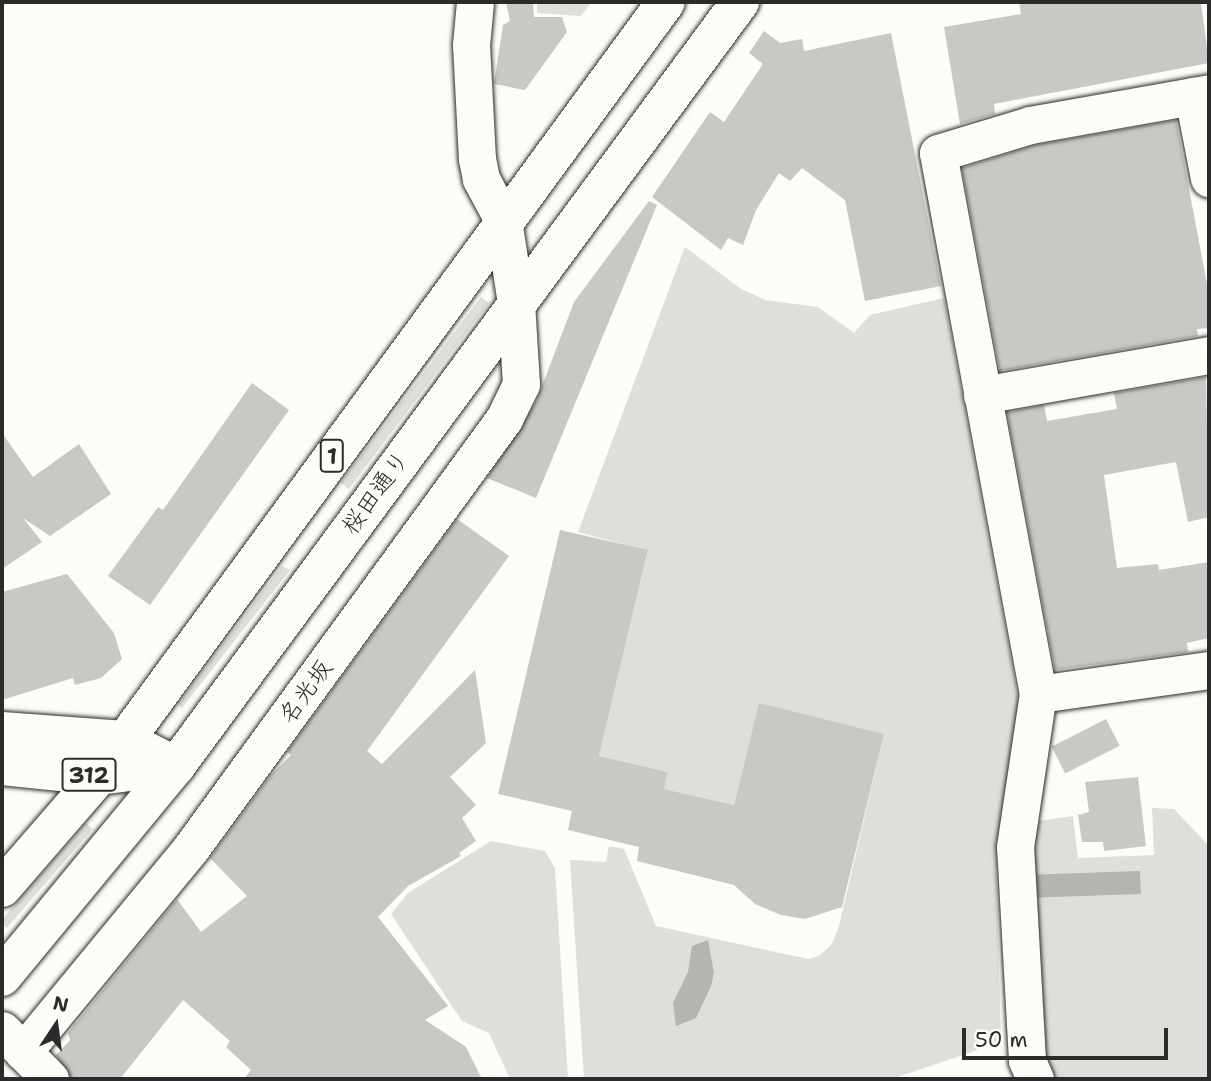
<!DOCTYPE html>
<html>
<head>
<meta charset="utf-8">
<style>
	body { margin:0 }
	#map { position:relative; width:1211px; height:1081px; overflow:hidden; background:#fdfcf7; font-family:"Shantell Sans","Klee One",sans-serif }
	div>[style] { position:absolute }
	.green>* { inset:0; background:#dfdeda; transform-origin:0 0 }
	.water>* { inset:0; background:#b5b4b1; transform-origin:0 0 }
	.building>* { inset:0; background:#c9c8c4; transform-origin:0 0 }
	.roads { filter:drop-shadow(0 0 2px #2b2b2b) drop-shadow(0 0 2px #2b2b2b) }
	.minor>* { height:37px; margin:-18.5px; padding:0 18.5px; transform-origin:18.5px; border-radius:18.5px; background:#fdfcf7 }
	.major>* { height:38px; margin:-19px; padding:0 19px; transform-origin:19px; border-radius:19px; background:#fdfcf7 }
	.highway>* { height:38px; margin:-19px; padding:0 19px; transform-origin:19px; border-radius:19px; background:#fdfcf7 }
	span { translate:-50% -50%; white-space:nowrap; text-align:center; line-height:1.15; -webkit-text-stroke:5px #fdfcf7; paint-order:stroke }
	.shield-label span { padding:2px 5px; background:#fdfcf7; border:2px solid; border-radius:5px; -webkit-text-stroke-width:0 }
	.shield-label { font-size:23px; color:#2b2b2b; font-weight:700 }
	.street-label { font-size:24px; color:#2b2b2b }
	.frame { position:absolute; inset:0; border:4px solid #2b2b2b; pointer-events:none }
	.north { position:absolute; left:21px; top:990px; width:70px; height:70px; -webkit-text-stroke:5px #fdfcf7; paint-order:stroke; rotate:13deg; font-size:19px; font-weight:700; line-height:28px; text-align:center; color:#2b2b2b }
	.north::after { content:''; display:block; margin:auto; width:24px; height:32px; background:#2b2b2b; clip-path:polygon(50% 0,100% 100%,50% 72%,0 100%) }
	.scale { position:absolute; left:962px; top:1028px; width:206px; height:32px; box-sizing:border-box; border:4px solid #2b2b2b; border-top:0; padding-left:9px; font-size:21px; line-height:24px; white-space:nowrap; color:#2b2b2b; -webkit-text-stroke:5px #fdfcf7; paint-order:stroke }
</style>
</head>
<body>
<div id="map">
	<div class="green">
		<div style="clip-path:polygon(537px 2px,592px 2px,581px 16px,537px 13px)"></div>
		<div style="clip-path:polygon(685px 247px,741px 289px,765px 300px,818px 307px,854px 333px,870px 315px,944px 298px,1019px 704px,996px 852px,1001px 1042px,892px 1079px,584px 1079px,570px 860px,606px 862px,609px 846px,624px 849px,656px 926px,808px 959px,819px 956px,832px 944px,839px 926px,884px 734px,759px 704px,734px 805px,664px 789px,668px 772px,599px 756px,648px 551px,578px 532px)"></div>
		<div style="left:481px;top:297px;width:10px;height:233px;rotate:37deg"></div>
		<div style="clip-path:polygon(282px 566px,290px 570px,182px 708px,178px 704px)"></div>
		<div style="clip-path:polygon(1152px 808px,1174px 809px,1209px 846px,1209px 1079px,1042px 1079px,1025px 823px,1073px 816px,1078px 858px,1154px 855px)"></div>
		<div style="left:86px;top:823px;width:9px;height:131px;rotate:41deg"></div>
		<div style="clip-path:polygon(491px 841px,545px 851px,555px 868px,568px 1079px,510px 1079px,489px 1033px,462px 1021px,391px 914px,408px 893px)"></div>
	</div>
	<div class="water">
		<div style="left:1140px;top:871px;width:23px;height:103px;rotate:88deg"></div>
		<div style="clip-path:polygon(708px 940px,714px 973px,711px 986px,696px 1018px,676px 1026px,673px 1003px,688px 972px,692px 946px)"></div>
	</div>
	<div class="building">
		<div style="clip-path:polygon(506px 2px,533px 2px,534px 17px,562px 17px,567px 32px,525px 90px,494px 84px,503px 25px,510px 21px)"></div>
		<div style="clip-path:polygon(1019px 2px,1201px 2px,1209px 63px,994px 104px,995px 114px,960px 124px,944px 27px,1021px 14px)"></div>
		<div style="clip-path:polygon(764px 31px,780px 43px,802px 39px,804px 51px,891px 33px,941px 286px,865px 301px,845px 200px,802px 168px,790px 181px,779px 173px,756px 210px,743px 245px,728px 238px,721px 250px,652px 197px,710px 112px,724px 122px,763px 64px,749px 53px)"></div>
		<div style="clip-path:polygon(1176px 120px,1209px 295px,1209px 328px,1197px 329px,1198px 336px,1000px 371px,962px 168px,1035px 145px)"></div>
		<div style="clip-path:polygon(649px 201px,657px 205px,536px 498px,487px 478px,536px 402px,574px 302px)"></div>
		<div style="clip-path:polygon(1206px 377px,1209px 517px,1188px 522px,1176px 462px,1104px 475px,1117px 568px,1158px 564px,1159px 570px,1209px 562px,1209px 638px,1187px 643px,1188px 652px,1055px 670px,1007px 412px,1044px 405px,1047px 421px,1117px 409px,1114px 393px)"></div>
		<div style="clip-path:polygon(252px 383px,289px 410px,150px 605px,108px 576px,158px 507px,163px 510px)"></div>
		<div style="clip-path:polygon(2px 433px,33px 477px,79px 444px,111px 494px,50px 536px,23px 518px,42px 542px,2px 569px)"></div>
		<div style="clip-path:polygon(457px 519px,509px 556px,367px 751px,382px 764px,475px 670px,486px 743px,450px 777px,476px 805px,462px 818px,476px 841px,459px 853px,461px 856px,408px 886px,378px 917px,448px 1006px,425px 1020px,466px 1047px,482px 1079px,244px 1079px,251px 1070px,226px 1047px,230px 1041px,183px 1000px,120px 1079px,70px 1079px,56px 1055px,70px 1040px,68px 1033px,177px 899px,201px 932px,247px 896px,210px 858px,270px 776px,291px 755px,287px 752px)"></div>
		<div style="clip-path:polygon(560px 530px,648px 550px,599px 756px,668px 772px,664px 789px,734px 805px,759px 703px,884px 734px,842px 907px,805px 919px,781px 915px,755px 904px,734px 885px,637px 861px,639px 847px,568px 830px,572px 811px,498px 794px)"></div>
		<div style="clip-path:polygon(67px 574px,114px 633px,122px 659px,101px 678px,75px 685px,73px 678px,2px 700px,2px 592px)"></div>
		<div style="left:1106px;top:719px;width:30px;height:61px;rotate:63deg"></div>
		<div style="clip-path:polygon(1138px 777px,1146px 846px,1104px 851px,1103px 842px,1082px 842px,1078px 815px,1089px 812px,1085px 782px)"></div>
	</div>
	<div class="roads">
		<div class="minor">
			<div style="left:1193px;top:96px;width:84px;rotate:79deg"></div>
			<div style="left:982px;top:395px;width:230px;rotate:-10deg"></div>
			<div style="left:1038px;top:694px;width:173px;rotate:-8deg"></div>
			<div style="left:2px;top:1030px;width:69px;rotate:45.6deg"></div>
			<div style="left:23px;top:1052px;width:264px;rotate:-50.5deg"></div>
			<div style="left:191px;top:848px;width:531px;rotate:-53.89deg"></div>
			<div style="left:504px;top:419px;width:39px;rotate:-64deg"></div>
			<div style="left:521px;top:384px;width:81px;rotate:-93.5deg"></div>
			<div style="left:516px;top:303px;width:84px;rotate:-98.9deg"></div>
			<div style="left:503px;top:220px;width:47px;rotate:-118.2deg"></div>
			<div style="left:481px;top:179px;width:20px;rotate:-101deg"></div>
			<div style="left:477px;top:159px;width:114px;rotate:-93deg"></div>
			<div style="left:471px;top:45px;width:43px;rotate:-84.7deg"></div>
			<div style="left:1035px;top:1079px;width:21px;rotate:-113deg"></div>
			<div style="left:1027px;top:1060px;width:213px;rotate:-93.2deg"></div>
			<div style="left:1015px;top:847px;width:155px;rotate:-81.5deg"></div>
			<div style="left:1038px;top:694px;width:550px;rotate:-100.47deg"></div>
			<div style="left:938px;top:153px;width:96px;rotate:-16.9deg"></div>
			<div style="left:1030px;top:125px;width:182px;rotate:-10.1deg"></div>
		</div>
		<div class="major">
			<div style="left:2px;top:731px;width:123px;rotate:4.2deg"></div>
			<div style="left:125px;top:740px;width:57px;rotate:27deg"></div>
			<div style="left:2px;top:766px;width:98px;rotate:5.9deg"></div>
			<div style="left:99px;top:776px;width:78px;rotate:-7.4deg"></div>
		</div>
		<div class="highway">
			<div style="left:2px;top:888px;width:148px;rotate:-49.1deg"></div>
			<div style="left:99px;top:776px;width:959px;rotate:-53.78deg"></div>
			<div style="left:2px;top:977px;width:273px;rotate:-50.5deg"></div>
			<div style="left:176px;top:766px;width:950px;rotate:-53.56deg"></div>
		</div>
	</div>
	<div class="shield-label">
		<span style="left:332px;top:456px">1</span>
		<span style="left:89px;top:775px">312</span>
	</div>
	<div class="street-label">
		<span style="left:376px;top:493px;rotate:-54deg">桜田通り</span>
		<span style="left:306px;top:692px;rotate:-54deg">名光坂</span>
	</div>
	<div class="frame"></div>
	<div class="north">N</div>
	<div class="scale">50 m</div>
</div>
</body>
</html>
